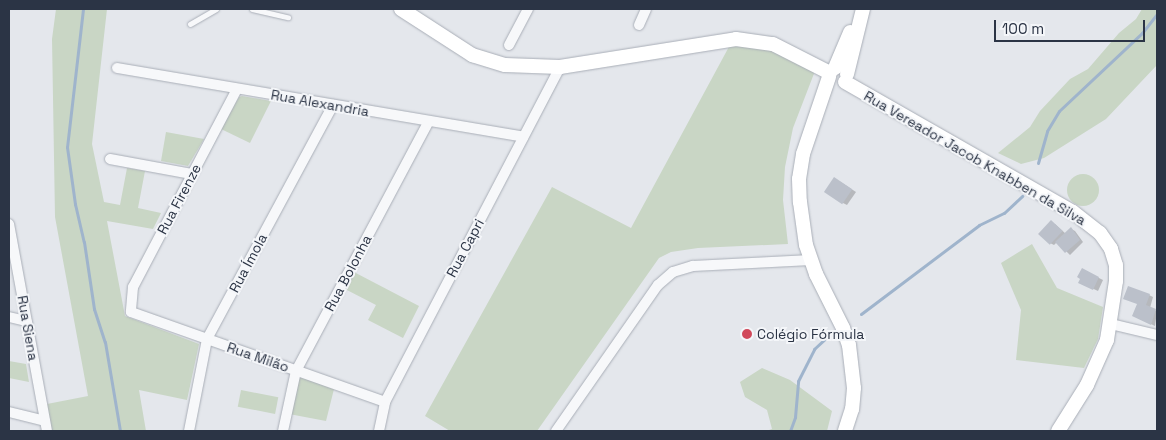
<!DOCTYPE html>
<html>
<head>
<meta charset="utf-8">
<style>
	body { margin:0 }
	#map { position:relative; width:1166px; height:440px; overflow:hidden; background:#e4e7ec; font-family:"Space Grotesk",sans-serif }
	div>[style] { position:absolute }
	.green>* { inset:0; background:#c9d6c5; transform-origin:0 0 }
	.round { border-radius:50% }
	.shadow>* { inset:0; background:#0003 }
	.stream>* { height:3px; margin:-1.5px; padding:0 1.5px; transform-origin:1.5px; border-radius:1.5px; background:#9fb4cc }
	.building>* { inset:0; background:#bbc0ca; transform-origin:0 0 }
	.roads { filter:drop-shadow(0 0 1px #a9aeb7) drop-shadow(0 0 1px #a9aeb7) }
	.lane>* { height:5px; margin:-2.5px; padding:0 2.5px; transform-origin:2.5px; border-radius:2.5px; background:#f7f8fa }
	.street>* { height:10px; margin:-5px; padding:0 5px; transform-origin:5px; border-radius:5px; background:#f7f8fa }
	.secondary>* { height:14px; margin:-7px; padding:0 7px; transform-origin:7px; border-radius:7px; background:#fff }
	.dots>* { width:14px; height:14px; translate:-50% -50%; box-sizing:border-box; border:2px solid #f4f6f9; border-radius:50% }
	span { translate:-50% -50%; white-space:nowrap; text-align:center; line-height:1.15; -webkit-text-stroke:4px #f4f6f9; paint-order:stroke }
	.street-label { font-size:14px; color:#2b3445 }
	.poi-label { font-size:14px; color:#2b3445 }
	.left { translate:0 -50%; text-align:left }
	.frame { position:absolute; inset:0; border:10px solid #2b3445; pointer-events:none }
	.scale { position:absolute; left:994px; top:20px; width:151px; height:22px; box-sizing:border-box; border:2px solid #2b3445; border-top:0; padding-left:6px; font-size:15px; line-height:18px; white-space:nowrap; color:#2b3445; -webkit-text-stroke:4px #f4f6f9; paint-order:stroke }
</style>
</head>
<body>
<div id="map">
	<div class="green">
		<div style="clip-path:polygon(56px 9px,107px 9px,92px 144px,104px 202px,120px 205px,127px 168px,145px 171px,138px 208px,161px 213px,153px 229px,107px 221px,125px 316px,199px 344px,187px 400px,139px 390px,146px 431px,52px 431px,47px 404px,88px 396px,55px 217px,52px 39px)"></div>
		<div style="clip-path:polygon(1142px 9px,1157px 9px,1157px 65px,1106px 119px,1044px 158px,1021px 164px,998px 153px,1030px 127px,1040px 111px,1070px 79px,1088px 69px,1119px 33px,1136px 19px)"></div>
		<div style="clip-path:polygon(731px 43px,772px 47px,815px 71px,793px 128px,785px 167px,783px 200px,788px 244px,698px 248px,671px 252px,659px 258px,537px 431px,450px 431px,425px 416px,552px 187px,631px 228px)"></div>
		<div style="clip-path:polygon(242px 96px,271px 101px,250px 143px,221px 129px,239px 97px)"></div>
		<div style="clip-path:polygon(166px 132px,204px 139px,188px 166px,161px 161px)"></div>
		<div class="round" style="left:1067px;top:174px;width:32px;height:32px"></div>
		<div style="clip-path:polygon(1032px 244px,1057px 288px,1103px 307px,1098px 339px,1084px 368px,1016px 360px,1021px 310px,1001px 263px)"></div>
		<div style="clip-path:polygon(352px 271px,419px 306px,403px 338px,368px 320px,376px 305px,343px 288px)"></div>
		<div style="clip-path:polygon(9px 361px,26px 364px,29px 382px,9px 378px)"></div>
		<div style="clip-path:polygon(762px 368px,790px 380px,832px 411px,827px 431px,766px 431px,772px 429px,767px 410px,745px 397px,740px 382px)"></div>
		<div style="clip-path:polygon(298px 376px,334px 389px,326px 421px,289px 414px)"></div>
		<div style="left:241px;top:390px;width:38px;height:17px;rotate:11deg"></div>
	</div>
	<div class="shadow">
		<div style="clip-path:polygon(839px 181px,856px 192px,847px 205px,843px 203px)"></div>
		<div style="clip-path:polygon(1055px 224px,1066px 234px,1071px 229px,1075px 231px,1083px 242px,1070px 255px,1057px 242px,1054px 245px,1050px 243px)"></div>
		<div style="clip-path:polygon(1083px 270px,1103px 280px,1098px 291px,1083px 284px)"></div>
		<div style="clip-path:polygon(1149px 295px,1153px 297px,1150px 308px,1157px 311px,1155px 326px,1138px 318px)"></div>
	</div>
	<div class="stream">
		<div style="left:83px;top:9px;width:139px;rotate:96.6deg"></div>
		<div style="left:67px;top:147px;width:58px;rotate:82deg"></div>
		<div style="left:75px;top:204px;width:39px;rotate:77deg"></div>
		<div style="left:84px;top:242px;width:68px;rotate:81.5deg"></div>
		<div style="left:94px;top:309px;width:35px;rotate:72deg"></div>
		<div style="left:105px;top:342px;width:90px;rotate:80.4deg"></div>
		<div style="left:1038px;top:163px;width:33px;rotate:-74deg"></div>
		<div style="left:1047px;top:131px;width:23px;rotate:-59deg"></div>
		<div style="left:1059px;top:111px;width:114px;rotate:-43.2deg"></div>
		<div style="left:1142px;top:33px;width:24px;rotate:-52deg"></div>
		<div style="left:861px;top:314px;width:148px;rotate:-37deg"></div>
		<div style="left:979px;top:225px;width:28px;rotate:-26deg"></div>
		<div style="left:1004px;top:213px;width:25px;rotate:-43deg"></div>
		<div style="left:790px;top:431px;width:15px;rotate:-70deg"></div>
		<div style="left:795px;top:417px;width:36px;rotate:-85deg"></div>
		<div style="left:798px;top:381px;width:36px;rotate:-63deg"></div>
		<div style="left:814px;top:349px;width:19px;rotate:-43deg"></div>
	</div>
	<div class="building">
		<div style="left:834px;top:177px;width:22px;height:18px;rotate:34deg"></div>
		<div style="left:1051px;top:220px;width:16px;height:19px;rotate:43deg"></div>
		<div style="clip-path:polygon(1071px 227px,1080px 240px,1065px 253px,1055px 242px)"></div>
		<div style="clip-path:polygon(1082px 268px,1099px 277px,1093px 290px,1078px 283px,1080px 279px,1077px 277px)"></div>
		<div style="clip-path:polygon(1128px 286px,1150px 294px,1146px 305px,1156px 309px,1151px 325px,1132px 316px,1137px 304px,1123px 299px)"></div>
	</div>
	<div class="roads">
		<div class="lane">
			<div style="left:252px;top:9px;width:37px;rotate:13deg"></div>
			<div style="left:190px;top:24px;width:30px;rotate:-30deg"></div>
		</div>
		<div class="street">
			<div style="left:639px;top:25px;width:17px;rotate:-66deg"></div>
			<div style="left:509px;top:45px;width:41px;rotate:-62.2deg"></div>
			<div style="left:117px;top:68px;width:412px;rotate:9.6deg"></div>
			<div style="left:237px;top:89px;width:224px;rotate:117.7deg"></div>
			<div style="left:133px;top:287px;width:25px;rotate:95deg"></div>
			<div style="left:131px;top:312px;width:269px;rotate:19.5deg"></div>
			<div style="left:110px;top:159px;width:83px;rotate:10.4deg"></div>
			<div style="left:9px;top:224px;width:210px;rotate:79.6deg"></div>
			<div style="left:9px;top:317px;width:18px;rotate:13deg"></div>
			<div style="left:1111px;top:324px;width:47px;rotate:13.4deg"></div>
			<div style="left:9px;top:412px;width:37px;rotate:14deg"></div>
			<div style="left:189px;top:431px;width:94px;rotate:-78.9deg"></div>
			<div style="left:207px;top:339px;width:266px;rotate:-61.7deg"></div>
			<div style="left:283px;top:431px;width:61px;rotate:-77.8deg"></div>
			<div style="left:296px;top:371px;width:283px;rotate:-62deg"></div>
			<div style="left:379px;top:431px;width:30px;rotate:-78deg"></div>
			<div style="left:385px;top:402px;width:378px;rotate:-62.4deg"></div>
			<div style="left:556px;top:431px;width:178px;rotate:-55.1deg"></div>
			<div style="left:658px;top:285px;width:20px;rotate:-41deg"></div>
			<div style="left:673px;top:272px;width:21px;rotate:-17deg"></div>
			<div style="left:693px;top:266px;width:118px;rotate:-2.9deg"></div>
		</div>
		<div class="secondary">
			<div style="left:401px;top:9px;width:85px;rotate:32.9deg"></div>
			<div style="left:472px;top:55px;width:34px;rotate:17deg"></div>
			<div style="left:505px;top:65px;width:55px;rotate:2.1deg"></div>
			<div style="left:560px;top:67px;width:178px;rotate:-9deg"></div>
			<div style="left:736px;top:39px;width:37px;rotate:8deg"></div>
			<div style="left:773px;top:44px;width:64px;rotate:27deg"></div>
			<div style="left:835px;top:68px;width:39px;rotate:-67deg"></div>
			<div style="left:847px;top:74px;width:67px;rotate:-76.2deg"></div>
			<div style="left:829px;top:77px;width:81px;rotate:108.7deg"></div>
			<div style="left:803px;top:154px;width:25px;rotate:99deg"></div>
			<div style="left:799px;top:179px;width:23px;rotate:88deg"></div>
			<div style="left:800px;top:202px;width:43px;rotate:82.1deg"></div>
			<div style="left:806px;top:245px;width:31px;rotate:71deg"></div>
			<div style="left:816px;top:274px;width:60px;rotate:63.4deg"></div>
			<div style="left:843px;top:328px;width:18px;rotate:71deg"></div>
			<div style="left:849px;top:345px;width:43px;rotate:83.4deg"></div>
			<div style="left:854px;top:388px;width:21px;rotate:95deg"></div>
			<div style="left:852px;top:409px;width:23px;rotate:108deg"></div>
			<div style="left:845px;top:82px;width:262px;rotate:29.7deg"></div>
			<div style="left:1073px;top:212px;width:34px;rotate:38deg"></div>
			<div style="left:1100px;top:233px;width:19px;rotate:55deg"></div>
			<div style="left:1111px;top:249px;width:17px;rotate:73deg"></div>
			<div style="left:1116px;top:265px;width:16px;rotate:90deg"></div>
			<div style="left:1116px;top:281px;width:60px;rotate:98.7deg"></div>
			<div style="left:1107px;top:340px;width:49px;rotate:114deg"></div>
			<div style="left:1087px;top:385px;width:54px;rotate:122.2deg"></div>
		</div>
	</div>
	<div class="dots">
		<div style="left:747px;top:334px;background:#d1495b"></div>
	</div>
	<div class="street-label">
		<span style="left:320px;top:103px;rotate:10deg">Rua Alexandria</span>
		<span style="left:975px;top:158px;rotate:30deg">Rua Vereador Jacob Knabben da Silva</span>
		<span style="left:179px;top:199px;rotate:-62deg">Rua Firenze</span>
		<span style="left:465px;top:248px;rotate:-62deg">Rua Capri</span>
		<span style="left:248px;top:263px;rotate:-62deg">Rua Ímola</span>
		<span style="left:348px;top:273px;rotate:-62deg">Rua Bolonha</span>
		<span style="left:28px;top:328px;rotate:80deg">Rua Siena</span>
		<span style="left:258px;top:357px;rotate:19deg">Rua Milão</span>
	</div>
	<div class="poi-label">
		<span class="left" style="left:757px;top:334px">Colégio Fórmula</span>
	</div>
	<div class="frame"></div>
	<div class="scale">100 m</div>
</div>
</body>
</html>
